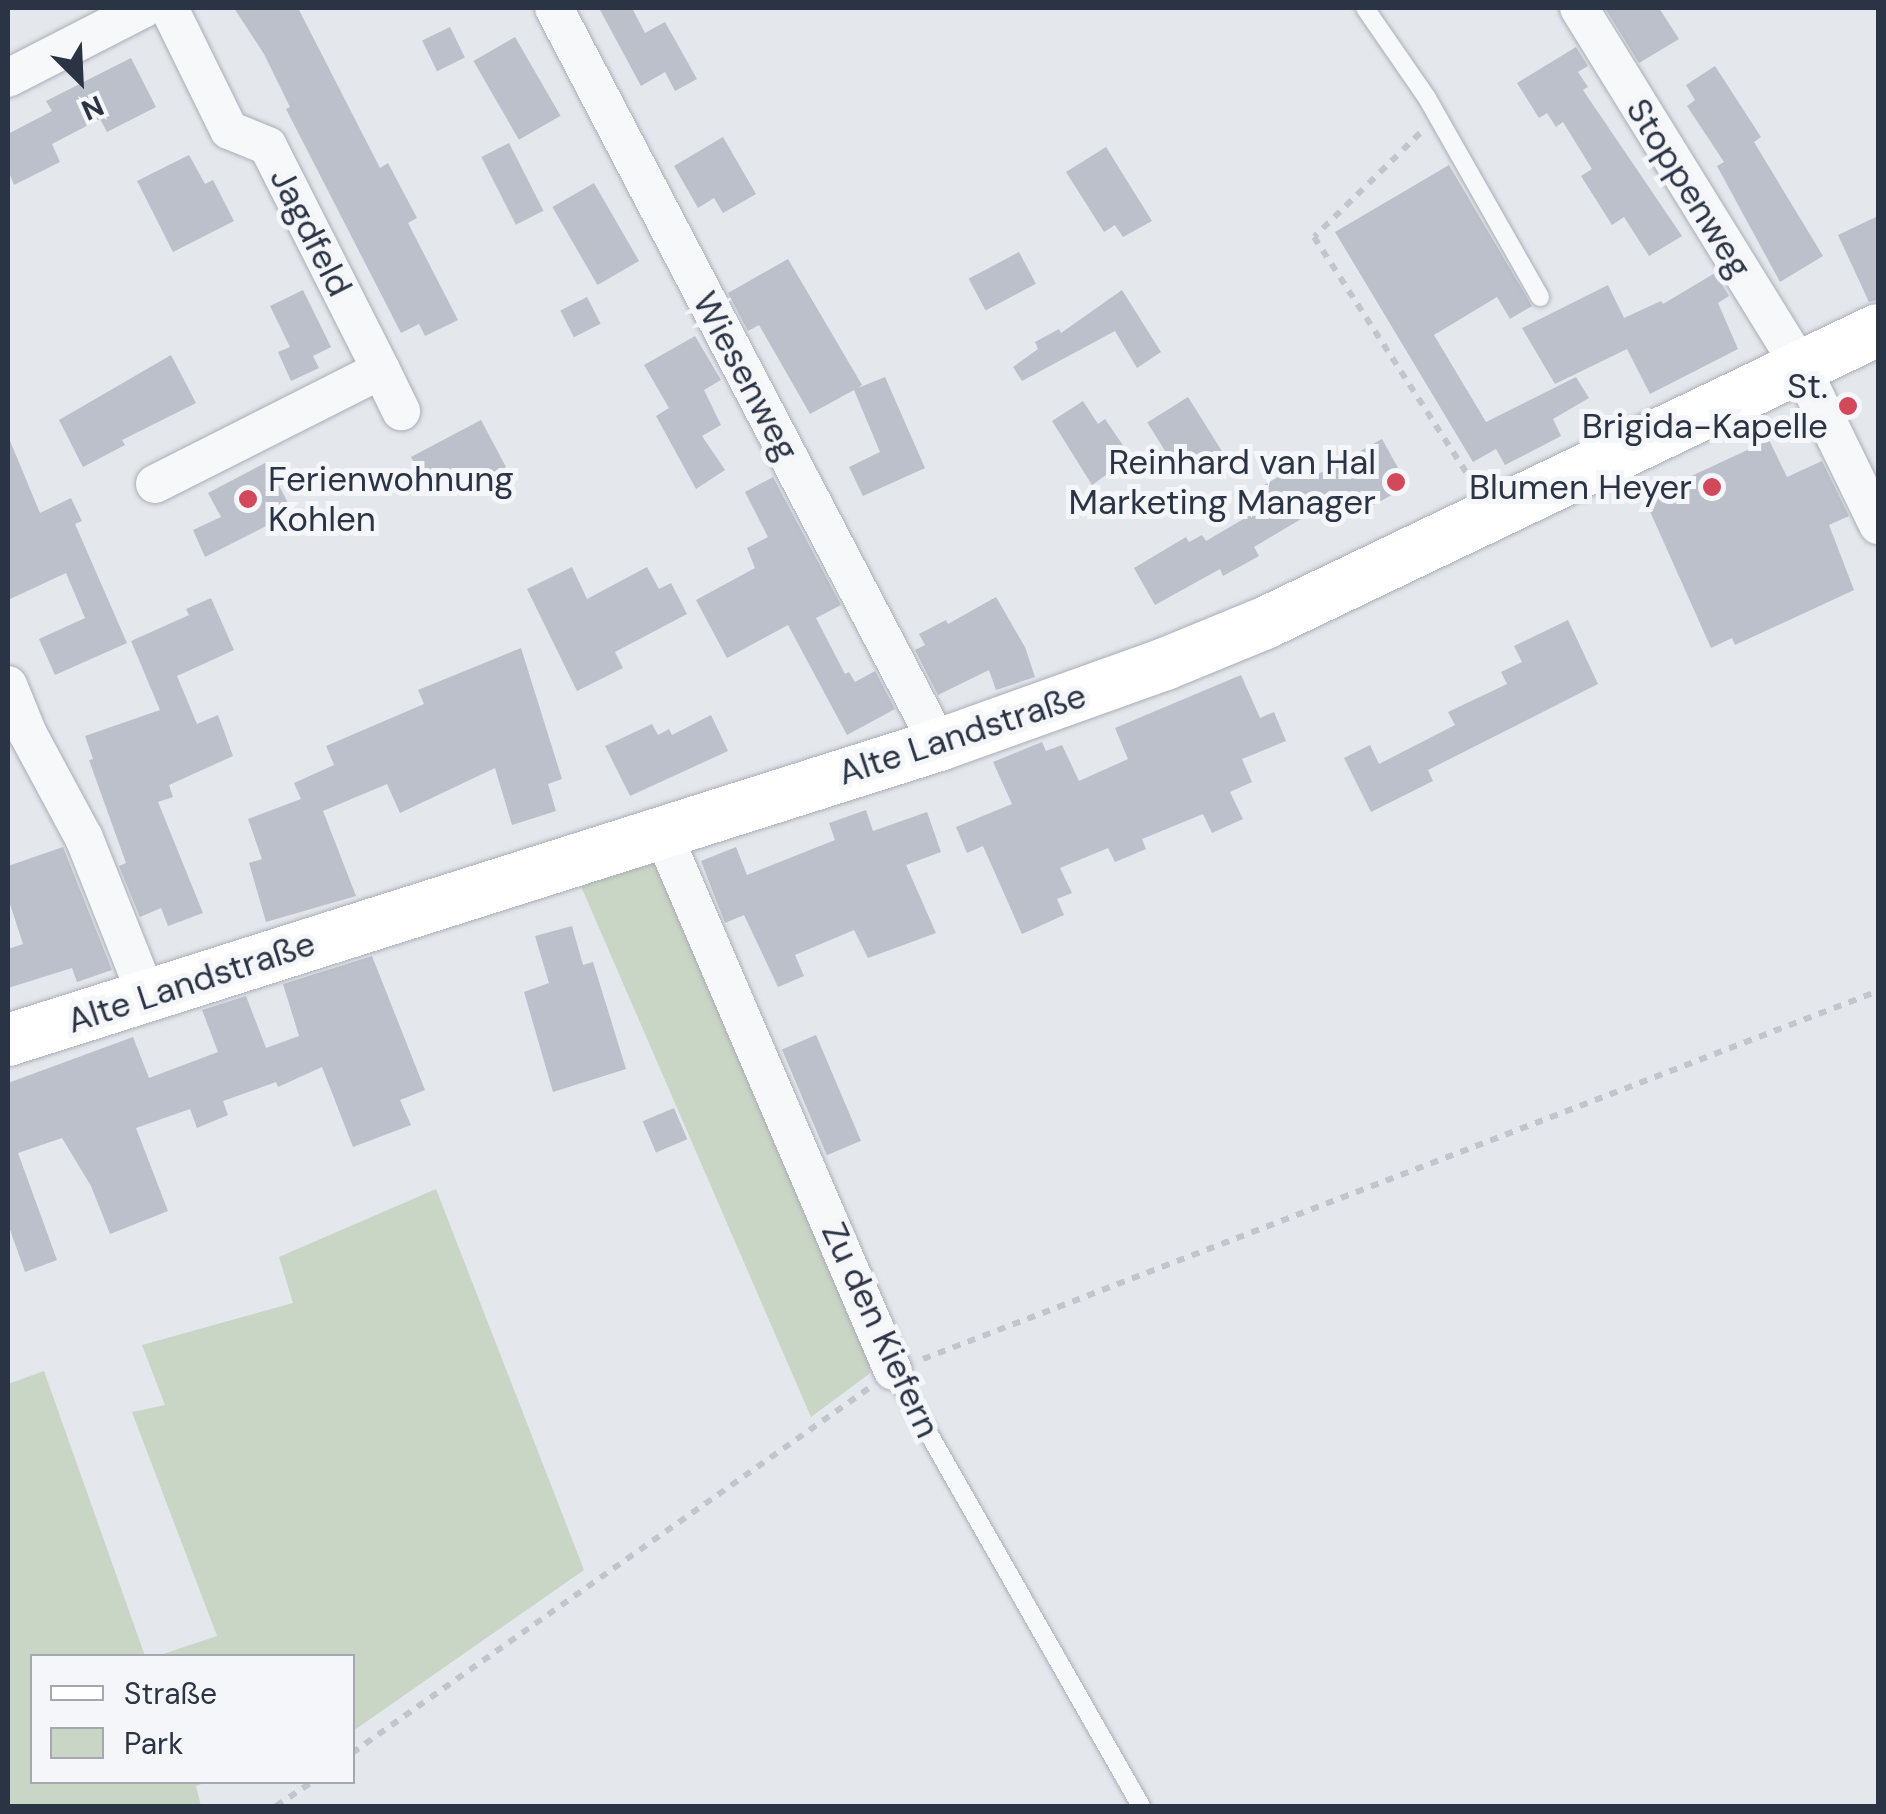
<!DOCTYPE html>
<html>
<head>
<meta charset="utf-8">
<style>
	body { margin:0 }
	#map { position:relative; width:1886px; height:1814px; overflow:hidden; background:#e4e7ec; font-family:"DM Sans",sans-serif }
	div>[style] { position:absolute }
	.green>* { inset:0; background:#c9d6c5 }
	.building>* { inset:0; background:#bbc0ca; transform-origin:0 0 }
	.path>* { height:6px; margin-top:-3px; transform-origin:0; background:repeating-linear-gradient(90deg,#c2c5cb 0 8px,transparent 0 16px) }
	.roads { filter:drop-shadow(0 0 2px #a9aeb7) drop-shadow(0 0 2px #a9aeb7) }
	.service>* { height:18px; margin:-9px; padding:0 9px; transform-origin:9px; border-radius:9px; background:#f7f8fa }
	.minor>* { height:38px; margin:-19px; padding:0 19px; transform-origin:19px; border-radius:19px; background:#f7f8fa }
	.secondary>* { height:52px; margin:-26px; padding:0 26px; transform-origin:26px; border-radius:26px; background:#fff }
	.dots>* { width:28px; height:28px; translate:-50% -50%; box-sizing:border-box; border:5px solid #f4f6f9; border-radius:50% }
	span { translate:-50% -50%; white-space:nowrap; text-align:center; line-height:1.15; -webkit-text-stroke:10px #f4f6f9; paint-order:stroke }
	.street-label { font-size:35px; color:#2b3445 }
	.poi-label { font-size:35px; color:#2b3445 }
	.right { translate:-100% -50%; text-align:right }
	.left { translate:0 -50%; text-align:left }
	.frame { position:absolute; inset:0; border:10px solid #2b3445; pointer-events:none }
	.legend { position:absolute; left:30px; top:1654px; width:325px; height:130px; box-sizing:border-box; background:#f4f6f9; border:2px solid #a4a8b1; margin:0; padding:12px 18px; list-style:none; font-size:30px; color:#2b3445 }
	.legend li { display:flex; align-items:center; gap:20px; height:50px }
	.legend b { width:50px; border:2px solid #a4a8b1 }
	.north { position:absolute; left:30px; top:30px; width:100px; height:100px; -webkit-text-stroke:8px #f4f6f9; paint-order:stroke; rotate:156deg; font-size:28px; font-weight:700; line-height:40px; text-align:center; color:#2b3445 }
	.north::after { content:''; display:block; margin:auto; width:35px; height:45px; background:#2b3445; clip-path:polygon(50% 0,100% 100%,50% 72%,0 100%) }
</style>
</head>
<body>
<div id="map">
	<div class="green">
		<div style="clip-path:polygon(658px 862px,873px 1350px,869px 1374px,811px 1417px,580px 884px)"></div>
		<div style="clip-path:polygon(436px 1189px,584px 1570px,353px 1731px,352px 1656px,157px 1656px,217px 1636px,132px 1412px,165px 1405px,142px 1345px,293px 1303px,279px 1257px)"></div>
		<div style="clip-path:polygon(44px 1371px,145px 1656px,32px 1656px,32px 1782px,207px 1782px,196px 1786px,201px 1806px,8px 1806px,8px 1384px)"></div>
	</div>
	<div class="building">
		<div style="clip-path:polygon(234px 8px,298px 8px,380px 168px,388px 163px,417px 218px,408px 223px,458px 320px,425px 336px,419px 324px,401px 333px,286px 109px,290px 107px,264px 54px)"></div>
		<div style="clip-path:polygon(599px 8px,632px 8px,645px 33px,665px 22px,697px 79px,675px 91px,665px 72px,641px 86px)"></div>
		<div style="clip-path:polygon(1605px 8px,1659px 8px,1679px 39px,1639px 63px)"></div>
		<div style="left:450px;top:27px;width:34px;height:31px;rotate:64deg"></div>
		<div style="left:515px;top:37px;width:91px;height:48px;rotate:60deg"></div>
		<div style="clip-path:polygon(1576px 47px,1588px 66px,1578px 72px,1588px 87px,1583px 90px,1682px 236px,1649px 256px,1624px 217px,1612px 225px,1581px 176px,1592px 169px,1563px 122px,1556px 127px,1547px 113px,1539px 118px,1517px 83px)"></div>
		<div style="clip-path:polygon(131px 58px,156px 107px,107px 132px,100px 119px,52px 144px,60px 162px,14px 185px,8px 170px,8px 134px,52px 111px,46px 101px)"></div>
		<div style="clip-path:polygon(1715px 66px,1761px 137px,1754px 142px,1823px 256px,1780px 282px,1717px 166px,1724px 162px,1687px 106px,1695px 100px,1686px 85px)"></div>
		<div style="clip-path:polygon(723px 137px,756px 194px,723px 213px,714px 198px,698px 208px,674px 166px)"></div>
		<div style="left:509px;top:143px;width:76px;height:31px;rotate:63deg"></div>
		<div style="clip-path:polygon(1106px 147px,1152px 221px,1123px 237px,1115px 225px,1104px 232px,1066px 172px)"></div>
		<div style="clip-path:polygon(189px 155px,205px 184px,213px 180px,234px 221px,173px 252px,137px 181px)"></div>
		<div style="clip-path:polygon(1449px 165px,1532px 306px,1510px 319px,1497px 297px,1434px 335px,1486px 422px,1576px 377px,1589px 398px,1553px 419px,1561px 436px,1505px 465px,1496px 449px,1473px 462px,1335px 232px)"></div>
		<div style="left:594px;top:183px;width:90px;height:48px;rotate:60deg"></div>
		<div style="clip-path:polygon(1878px 216px,1878px 300px,1869px 302px,1838px 235px)"></div>
		<div style="left:1019px;top:252px;width:36px;height:57px;rotate:62deg"></div>
		<div style="clip-path:polygon(788px 259px,862px 385px,858px 388px,885px 377px,925px 468px,863px 496px,849px 467px,880px 452px,854px 390px,810px 414px,759px 325px,748px 331px,728px 293px)"></div>
		<div style="clip-path:polygon(1715px 273px,1729px 296px,1718px 303px,1738px 349px,1650px 394px,1627px 349px,1555px 384px,1522px 328px,1608px 285px,1624px 318px,1661px 301px,1663px 304px)"></div>
		<div style="clip-path:polygon(303px 290px,331px 347px,313px 356px,319px 368px,291px 381px,278px 352px,290px 347px,270px 306px)"></div>
		<div style="clip-path:polygon(1122px 290px,1161px 352px,1137px 368px,1115px 331px,1022px 381px,1013px 367px,1038px 349px,1035px 342px,1059px 329px,1061px 333px)"></div>
		<div style="left:587px;top:297px;width:30px;height:30px;rotate:63deg"></div>
		<div style="clip-path:polygon(695px 336px,721px 380px,704px 390px,721px 425px,702px 436px,725px 470px,696px 489px,656px 416px,669px 408px,644px 365px)"></div>
		<div style="clip-path:polygon(171px 355px,196px 403px,122px 440px,125px 445px,83px 467px,59px 420px)"></div>
		<div style="left:1188px;top:397px;width:67px;height:48px;rotate:58deg"></div>
		<div style="clip-path:polygon(1083px 401px,1098px 424px,1105px 419px,1131px 457px,1092px 485px,1052px 421px)"></div>
		<div style="clip-path:polygon(481px 420px,506px 467px,459px 492px,454px 481px,430px 494px,411px 457px)"></div>
		<div style="clip-path:polygon(8px 436px,40px 513px,71px 498px,82px 521px,75px 524px,127px 643px,55px 675px,39px 639px,85px 618px,66px 573px,8px 600px)"></div>
		<div style="clip-path:polygon(1382px 439px,1408px 486px,1350px 518px,1338px 497px,1254px 547px,1259px 556px,1223px 576px,1220px 569px,1155px 605px,1134px 568px,1186px 537px,1189px 542px,1202px 535px,1206px 541px,1264px 507px,1254px 491px,1302px 463px,1311px 478px)"></div>
		<div style="clip-path:polygon(1769px 440px,1787px 477px,1822px 461px,1849px 516px,1829px 525px,1854px 590px,1735px 645px,1732px 638px,1711px 648px,1644px 498px)"></div>
		<div style="clip-path:polygon(267px 462px,289px 505px,270px 515px,274px 522px,205px 557px,193px 530px,221px 517px,208px 493px)"></div>
		<div style="clip-path:polygon(773px 477px,841px 605px,816px 618px,845px 674px,849px 672px,855px 682px,875px 671px,895px 709px,847px 735px,788px 625px,727px 658px,696px 600px,755px 568px,747px 548px,768px 537px,745px 492px)"></div>
		<div style="clip-path:polygon(572px 567px,587px 599px,647px 567px,659px 589px,671px 583px,687px 614px,615px 652px,623px 668px,577px 691px,527px 589px)"></div>
		<div style="clip-path:polygon(996px 597px,1025px 647px,1035px 677px,996px 690px,989px 670px,938px 695px,915px 650px,925px 645px,919px 634px,946px 620px,948px 624px)"></div>
		<div style="clip-path:polygon(211px 598px,234px 650px,177px 676px,197px 724px,218px 715px,233px 756px,169px 785px,173px 797px,158px 802px,203px 913px,168px 926px,161px 908px,140px 917px,119px 866px,126px 863px,89px 760px,93px 759px,85px 736px,160px 710px,131px 641px,189px 615px,186px 609px)"></div>
		<div style="clip-path:polygon(1568px 620px,1598px 684px,1428px 770px,1433px 781px,1371px 812px,1344px 758px,1370px 745px,1379px 764px,1455px 725px,1448px 712px,1507px 684px,1501px 672px,1522px 662px,1514px 646px)"></div>
		<div style="clip-path:polygon(521px 648px,562px 779px,548px 784px,556px 811px,512px 825px,495px 768px,400px 813px,387px 784px,323px 811px,356px 896px,266px 922px,249px 863px,262px 859px,248px 819px,301px 799px,294px 783px,334px 765px,326px 746px,424px 704px,418px 690px)"></div>
		<div style="clip-path:polygon(1241px 675px,1260px 718px,1274px 712px,1286px 741px,1242px 759px,1252px 782px,1230px 792px,1243px 819px,1212px 833px,1203px 814px,1142px 839px,1146px 849px,1115px 862px,1108px 848px,1060px 868px,1072px 893px,1057px 899px,1064px 915px,1022px 934px,983px 846px,967px 853px,956px 827px,1012px 804px,993px 762px,1042px 742px,1046px 751px,1062px 745px,1079px 781px,1128px 759px,1115px 728px)"></div>
		<div style="clip-path:polygon(711px 715px,728px 751px,630px 796px,605px 746px,652px 724px,658px 735px,669px 729px,672px 735px)"></div>
		<div style="clip-path:polygon(866px 810px,873px 831px,927px 812px,941px 852px,906px 865px,936px 933px,868px 958px,854px 930px,795px 955px,804px 976px,778px 987px,744px 915px,725px 923px,701px 861px,736px 847px,747px 875px,835px 840px,829px 823px)"></div>
		<div style="clip-path:polygon(63px 847px,112px 970px,77px 982px,72px 968px,8px 988px,8px 949px,23px 944px,8px 898px,8px 866px)"></div>
		<div style="clip-path:polygon(572px 926px,583px 965px,593px 962px,626px 1069px,553px 1092px,524px 992px,549px 983px,535px 936px)"></div>
		<div style="clip-path:polygon(372px 956px,425px 1090px,400px 1100px,411px 1125px,353px 1147px,322px 1067px,278px 1087px,276px 1082px,223px 1101px,228px 1115px,197px 1128px,190px 1109px,136px 1128px,168px 1211px,110px 1234px,91px 1186px,62px 1138px,18px 1153px,57px 1260px,25px 1272px,8px 1224px,8px 1083px,133px 1037px,149px 1078px,218px 1052px,202px 1010px,246px 996px,266px 1048px,299px 1036px,283px 984px)"></div>
		<div style="left:816px;top:1035px;width:115px;height:37px;rotate:67deg"></div>
		<div style="left:674px;top:1108px;width:34px;height:34px;rotate:67deg"></div>
	</div>
	<div class="path">
		<div style="left:1420px;top:133px;width:148px;rotate:135.5deg"></div>
		<div style="left:1314px;top:237px;width:289px;rotate:57.1deg"></div>
		<div style="left:923px;top:1359px;width:1023px;rotate:-21.07deg"></div>
		<div style="left:352px;top:1753px;width:633px;rotate:-35.22deg"></div>
		<div style="left:276px;top:1806px;width:43px;rotate:-33.7deg"></div>
	</div>
	<div class="roads">
		<div class="service">
			<div style="left:1365px;top:8px;width:109px;rotate:55.4deg"></div>
			<div style="left:1427px;top:98px;width:229px;rotate:60.4deg"></div>
			<div style="left:893px;top:1371px;width:501px;rotate:60.31deg"></div>
		</div>
		<div class="minor">
			<div style="left:554px;top:8px;width:832px;rotate:62.42deg"></div>
			<div style="left:1579px;top:8px;width:422px;rotate:58.3deg"></div>
			<div style="left:1801px;top:367px;width:176px;rotate:64deg"></div>
			<div style="left:8px;top:78px;width:154px;rotate:-27.1deg"></div>
			<div style="left:381px;top:370px;width:46px;rotate:64deg"></div>
			<div style="left:155px;top:484px;width:253px;rotate:-26.8deg"></div>
			<div style="left:381px;top:370px;width:251px;rotate:-116.8deg"></div>
			<div style="left:268px;top:146px;width:42px;rotate:-157.7deg"></div>
			<div style="left:229px;top:130px;width:136px;rotate:-116.2deg"></div>
			<div style="left:8px;top:685px;width:53px;rotate:67.8deg"></div>
			<div style="left:28px;top:734px;width:118px;rotate:61.7deg"></div>
			<div style="left:84px;top:838px;width:170px;rotate:68.3deg"></div>
			<div style="left:662px;top:832px;width:586px;rotate:66.8deg"></div>
		</div>
		<div class="secondary">
			<div style="left:8px;top:1040px;width:977px;rotate:-17.58deg"></div>
			<div style="left:939px;top:745px;width:240px;rotate:-19.7deg"></div>
			<div style="left:1165px;top:664px;width:108px;rotate:-22.3deg"></div>
			<div style="left:1265px;top:623px;width:679px;rotate:-25.55deg"></div>
		</div>
	</div>
	<div class="dots">
		<div style="left:1848px;top:406px;background:#d1495b"></div>
		<div style="left:1396px;top:482px;background:#d1495b"></div>
		<div style="left:1712px;top:487px;background:#d1495b"></div>
		<div style="left:248px;top:499px;background:#d1495b"></div>
	</div>
	<div class="street-label">
		<span style="left:1689px;top:188px;rotate:58deg">Stoppenweg</span>
		<span style="left:311px;top:232px;rotate:63deg">Jagdfeld</span>
		<span style="left:746px;top:376px;rotate:62deg">Wiesenweg</span>
		<span style="left:962px;top:734px;rotate:-18deg">Alte Landstraße</span>
		<span style="left:191px;top:982px;rotate:-18deg">Alte Landstraße</span>
		<span style="left:881px;top:1330px;rotate:65deg">Zu den Kiefern</span>
	</div>
	<div class="poi-label">
		<span class="right" style="left:1828px;top:406px">St.<br>Brigida-Kapelle</span>
		<span class="right" style="left:1376px;top:482px">Reinhard van Hal<br>Marketing Manager</span>
		<span class="left" style="left:268px;top:499px">Ferienwohnung<br>Kohlen</span>
		<span class="right" style="left:1692px;top:487px">Blumen Heyer</span>
	</div>
	<div class="frame"></div>
	<ul class="legend">
	<li><b style="height:12px;background:#fff"></b>Straße</li>
	<li><b style="height:28px;background:#c9d6c5"></b>Park</li>
	</ul>
	<div class="north">N</div>
</div>
</body>
</html>
